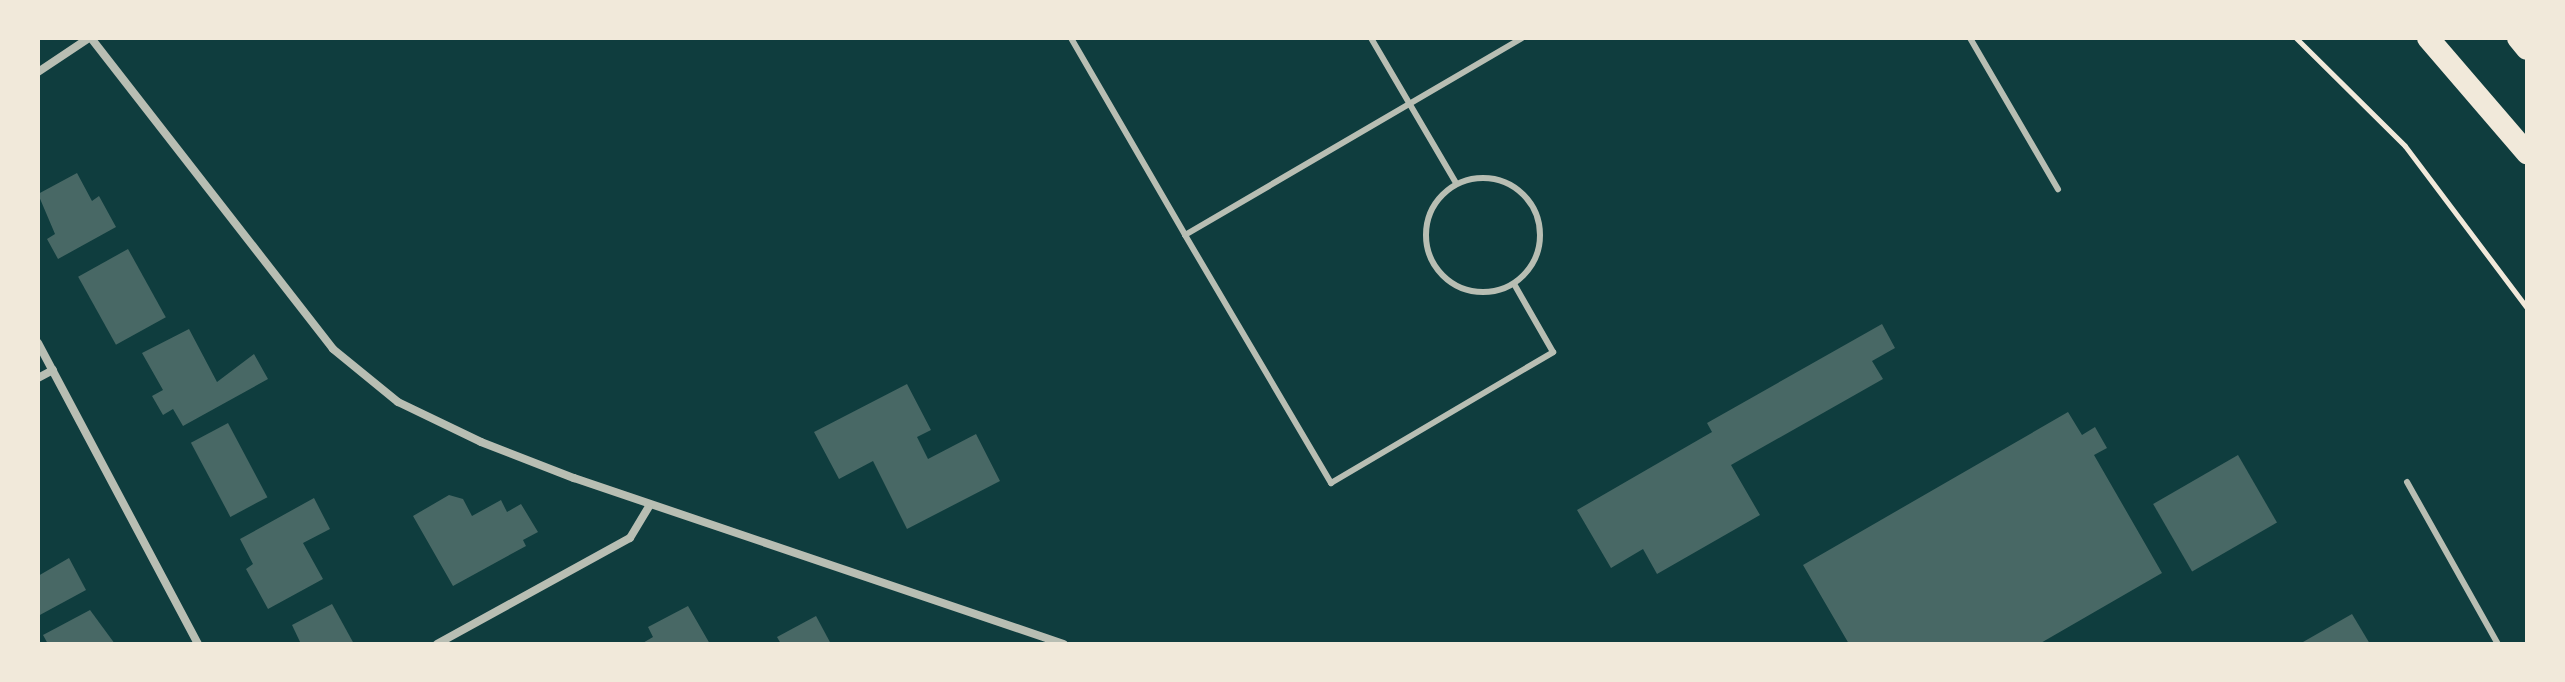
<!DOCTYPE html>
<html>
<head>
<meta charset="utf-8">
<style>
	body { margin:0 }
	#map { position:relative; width:2565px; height:682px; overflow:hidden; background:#0f3d3e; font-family:Roboto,sans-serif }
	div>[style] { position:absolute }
	.building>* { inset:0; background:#486865; transform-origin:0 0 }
	.path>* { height:5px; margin:-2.5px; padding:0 2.5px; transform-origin:2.5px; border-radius:2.5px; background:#f1e9da }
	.service>* { height:6px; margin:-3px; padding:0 3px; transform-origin:3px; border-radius:3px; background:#b8beb3 }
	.service>.ring { margin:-3px; padding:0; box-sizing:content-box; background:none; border:6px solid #b8beb3; border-radius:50% }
	.minor>* { height:8px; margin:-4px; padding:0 4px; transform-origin:4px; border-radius:4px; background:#b8beb3 }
	.trunk>* { height:22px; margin:-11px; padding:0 11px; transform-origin:11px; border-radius:11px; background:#f1e9da }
	span { translate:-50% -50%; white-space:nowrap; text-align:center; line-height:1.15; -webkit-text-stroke:6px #f1e9da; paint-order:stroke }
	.frame { position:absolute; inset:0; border:40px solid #f1e9da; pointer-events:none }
</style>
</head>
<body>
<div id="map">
	<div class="building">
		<div style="clip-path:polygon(77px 173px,92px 201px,99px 196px,116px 227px,58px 259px,47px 239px,55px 234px,38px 194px)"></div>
		<div style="left:128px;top:249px;width:78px;height:57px;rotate:61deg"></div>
		<div style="clip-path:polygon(1882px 324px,1895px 348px,1872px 361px,1883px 379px,1731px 465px,1760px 515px,1657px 574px,1643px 549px,1611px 568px,1577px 510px,1712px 432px,1707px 423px)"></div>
		<div style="clip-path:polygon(189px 329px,217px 382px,254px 354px,268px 379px,183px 426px,173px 409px,163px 415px,152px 396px,163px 390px,142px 353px)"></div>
		<div style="clip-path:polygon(907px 384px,931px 430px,917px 437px,928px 459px,976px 434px,1000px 481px,907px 529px,873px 461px,839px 479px,814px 432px)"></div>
		<div style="clip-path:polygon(2068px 412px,2082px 435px,2095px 427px,2107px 448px,2094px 455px,2162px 573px,2039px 644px,1849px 644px,1803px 565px)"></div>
		<div style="left:228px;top:423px;width:84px;height:42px;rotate:62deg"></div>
		<div style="left:2238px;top:455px;width:78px;height:98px;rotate:60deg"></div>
		<div style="clip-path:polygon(449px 495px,463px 499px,472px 516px,501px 500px,507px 512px,521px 504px,538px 532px,523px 540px,526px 546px,453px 586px,413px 516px)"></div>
		<div style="clip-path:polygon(314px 498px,330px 529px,303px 543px,323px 579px,268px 609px,246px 569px,253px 564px,240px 539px)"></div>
		<div style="clip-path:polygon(69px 558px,86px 590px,38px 616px,38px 576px)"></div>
		<div style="clip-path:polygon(332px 604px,354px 644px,301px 644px,292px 625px)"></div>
		<div style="clip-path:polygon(688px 606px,710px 644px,641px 644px,653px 637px,648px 627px)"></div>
		<div style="clip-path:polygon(90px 610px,115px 644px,48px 644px,43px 635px)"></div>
		<div style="clip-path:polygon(2352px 614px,2370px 644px,2304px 644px,2303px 642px)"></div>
		<div style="clip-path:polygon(816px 616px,831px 644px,781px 644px,777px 637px)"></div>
	</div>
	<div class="path">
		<div style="left:2296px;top:38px;width:153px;rotate:44.7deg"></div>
		<div style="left:2405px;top:146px;width:203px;rotate:53deg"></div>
	</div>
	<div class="service">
		<div style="left:1071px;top:38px;width:228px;rotate:59.9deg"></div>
		<div style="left:1185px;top:235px;width:390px;rotate:-30.3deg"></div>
		<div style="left:1371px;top:38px;width:168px;rotate:59.6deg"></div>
		<div style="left:1970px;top:38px;width:175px;rotate:59.8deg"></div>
		<div class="ring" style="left:1426px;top:178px;width:108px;height:108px"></div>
		<div style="left:1185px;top:235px;width:288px;rotate:59.5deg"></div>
		<div style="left:1331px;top:483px;width:258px;rotate:-30.5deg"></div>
		<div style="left:1553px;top:352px;width:78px;rotate:-119.8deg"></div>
		<div style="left:2407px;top:482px;width:186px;rotate:60.7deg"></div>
	</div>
	<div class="minor">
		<div style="left:91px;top:38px;width:394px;rotate:52.1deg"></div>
		<div style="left:333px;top:349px;width:84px;rotate:39.2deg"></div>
		<div style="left:398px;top:402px;width:92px;rotate:25.7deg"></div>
		<div style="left:481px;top:442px;width:100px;rotate:21.2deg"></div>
		<div style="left:574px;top:478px;width:517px;rotate:18.72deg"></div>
		<div style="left:38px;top:72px;width:61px;rotate:-33.7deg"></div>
		<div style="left:38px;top:343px;width:341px;rotate:62deg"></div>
		<div style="left:38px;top:378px;width:17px;rotate:-28deg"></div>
		<div style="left:437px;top:644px;width:220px;rotate:-28.8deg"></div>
		<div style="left:630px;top:538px;width:39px;rotate:-59deg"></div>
	</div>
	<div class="trunk">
		<div style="left:2428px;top:38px;width:152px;rotate:49.3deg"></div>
		<div style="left:2518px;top:38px;width:14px;rotate:51deg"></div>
	</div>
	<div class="frame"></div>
</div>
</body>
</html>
